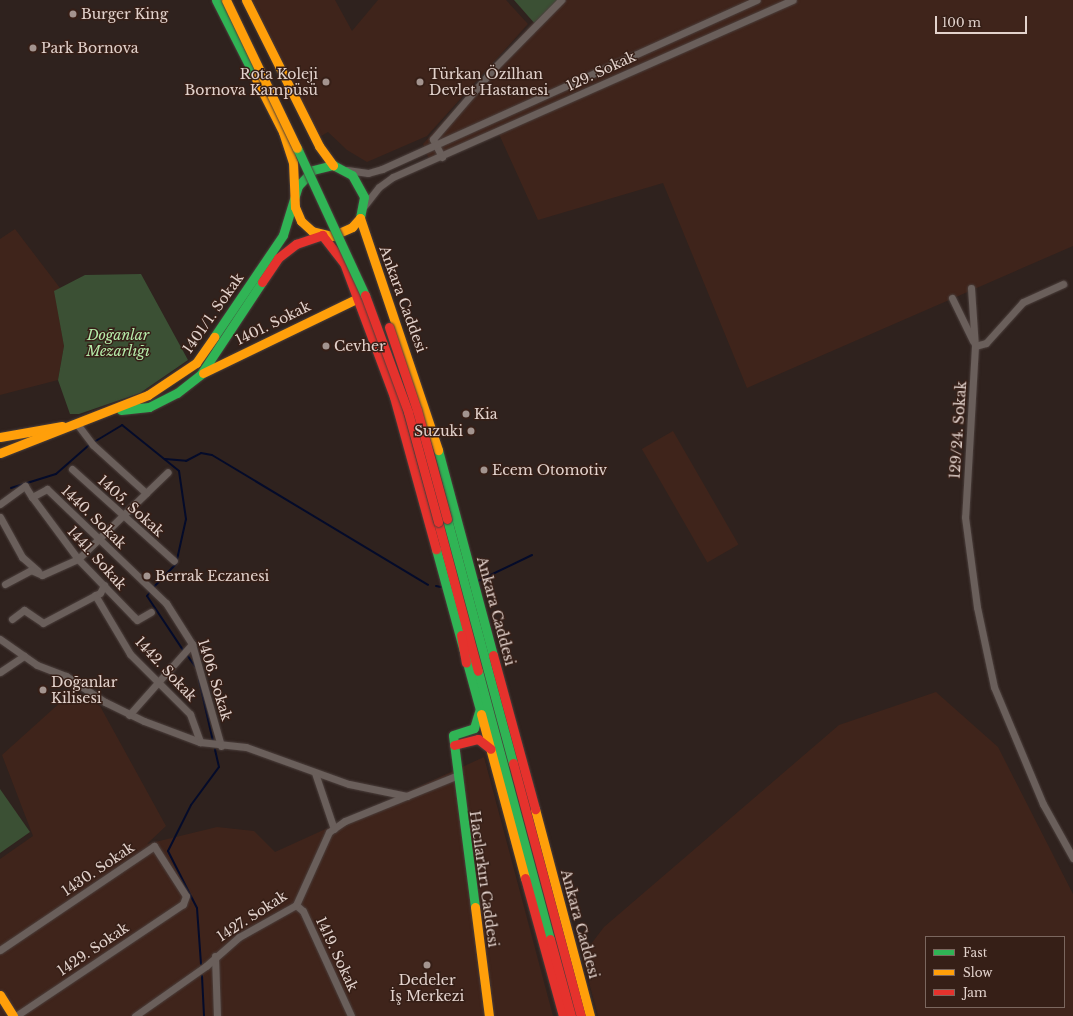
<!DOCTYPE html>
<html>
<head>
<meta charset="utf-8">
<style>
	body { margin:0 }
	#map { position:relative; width:1073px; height:1016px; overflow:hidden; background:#2f221e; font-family:"Libre Baskerville",serif }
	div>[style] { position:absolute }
	.built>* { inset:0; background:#3f241b; transform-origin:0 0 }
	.green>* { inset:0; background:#3b5034 }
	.stream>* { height:2px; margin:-1px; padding:0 1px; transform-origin:1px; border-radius:1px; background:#040b2a }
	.roads { filter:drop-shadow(0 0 1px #4b3f3c) drop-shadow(0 0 1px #4b3f3c) }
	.street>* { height:7px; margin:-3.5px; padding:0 3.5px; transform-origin:3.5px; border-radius:3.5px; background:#6a5f5b }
	.fast>* { height:9px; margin:-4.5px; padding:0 4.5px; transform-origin:4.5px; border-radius:4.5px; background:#30b455 }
	.slow>* { height:9px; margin:-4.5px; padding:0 4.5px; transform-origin:4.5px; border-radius:4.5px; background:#ff9f0a }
	.jam>* { height:9px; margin:-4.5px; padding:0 4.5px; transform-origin:4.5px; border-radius:4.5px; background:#e5322d }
	.bridges { filter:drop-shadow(0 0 1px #4b3f3c) drop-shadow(0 0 1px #4b3f3c) }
	.fast-bridge>* { height:9px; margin:-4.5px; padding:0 4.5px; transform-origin:4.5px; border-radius:4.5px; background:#30b455 }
	.slow-bridge>* { height:9px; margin:-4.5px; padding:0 4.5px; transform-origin:4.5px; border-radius:4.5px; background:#ff9f0a }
	.jam-bridge>* { height:9px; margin:-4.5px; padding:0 4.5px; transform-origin:4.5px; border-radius:4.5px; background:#e5322d }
	.dots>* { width:11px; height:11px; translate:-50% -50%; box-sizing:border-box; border:2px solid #361f17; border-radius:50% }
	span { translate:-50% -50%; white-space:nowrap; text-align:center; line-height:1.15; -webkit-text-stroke:3px #361f17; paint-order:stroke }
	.poi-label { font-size:14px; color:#e2d2cc }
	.left { translate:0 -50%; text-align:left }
	.right { translate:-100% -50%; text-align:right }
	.street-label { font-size:14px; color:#e2d2cc }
	.park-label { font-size:14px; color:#b5eba9; font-style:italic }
	.legend { position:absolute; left:925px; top:936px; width:140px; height:72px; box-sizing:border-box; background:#361f17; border:1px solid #7b675f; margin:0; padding:5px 7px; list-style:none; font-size:12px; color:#e2d2cc }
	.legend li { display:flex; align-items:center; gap:8px; height:20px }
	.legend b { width:20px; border:1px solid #7b675f }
	.scale { position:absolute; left:935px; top:16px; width:92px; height:18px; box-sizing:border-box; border:2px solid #e2d2cc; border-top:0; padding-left:5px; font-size:12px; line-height:14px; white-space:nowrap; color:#e2d2cc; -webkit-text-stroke:3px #361f17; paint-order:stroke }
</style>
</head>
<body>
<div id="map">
	<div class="built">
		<div style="clip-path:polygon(246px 0,335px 0,352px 31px,378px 0,506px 0,528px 24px,427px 136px,367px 162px,347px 150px,328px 132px,316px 139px)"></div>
		<div style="clip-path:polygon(554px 0,1073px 0,1073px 246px,747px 388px,663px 183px,538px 220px,498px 132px,430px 162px,423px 144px)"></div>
		<div style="clip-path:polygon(15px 229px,60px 288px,55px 291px,64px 346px,58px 380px,0 395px,0 239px)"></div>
		<div style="left:673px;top:431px;width:131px;height:36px;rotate:60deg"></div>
		<div style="clip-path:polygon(73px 691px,100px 706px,166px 826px,147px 844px,217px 827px,254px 831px,275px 852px,484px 757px,553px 1016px,0 1016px,0 859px,33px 836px,2px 755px)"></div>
		<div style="clip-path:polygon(evenodd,936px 692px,998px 747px,1073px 894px,1073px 1016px,598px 1016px,582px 956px,604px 927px,839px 725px,936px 692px,926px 937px,1064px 937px,1064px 1007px,926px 1007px,926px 937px)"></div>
	</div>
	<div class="green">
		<div style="clip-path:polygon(514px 0,561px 0,536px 25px)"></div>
		<div style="clip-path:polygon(141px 274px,188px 360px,140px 393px,79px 414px,70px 414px,58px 380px,64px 346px,54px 291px,85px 275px)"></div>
		<div style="clip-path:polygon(0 789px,30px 832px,0 853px)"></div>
	</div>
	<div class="stream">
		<div style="left:94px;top:442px;width:33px;rotate:-31deg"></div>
		<div style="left:122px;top:425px;width:73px;rotate:38.9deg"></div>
		<div style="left:179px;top:471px;width:49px;rotate:81.7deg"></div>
		<div style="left:186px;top:519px;width:46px;rotate:102.5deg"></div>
		<div style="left:176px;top:564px;width:32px;rotate:134deg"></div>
		<div style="left:165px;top:459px;width:21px;rotate:5deg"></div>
		<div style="left:186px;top:461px;width:17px;rotate:-28deg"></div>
		<div style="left:201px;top:453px;width:11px;rotate:10deg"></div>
		<div style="left:212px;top:455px;width:252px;rotate:31deg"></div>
		<div style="left:11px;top:488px;width:47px;rotate:-17.3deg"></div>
		<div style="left:56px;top:474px;width:44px;rotate:-41.3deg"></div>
		<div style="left:478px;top:581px;width:60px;rotate:-25.7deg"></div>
		<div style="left:436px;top:586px;width:5px;rotate:11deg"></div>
		<div style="left:150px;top:592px;width:5px;rotate:127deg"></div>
		<div style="left:147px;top:596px;width:65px;rotate:56.3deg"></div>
		<div style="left:187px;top:655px;width:14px;rotate:54deg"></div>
		<div style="left:199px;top:680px;width:63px;rotate:77.1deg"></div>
		<div style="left:201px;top:964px;width:56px;rotate:-94.1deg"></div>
		<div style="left:197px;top:908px;width:64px;rotate:-117deg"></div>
		<div style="left:168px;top:851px;width:51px;rotate:-63.4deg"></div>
		<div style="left:191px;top:805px;width:47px;rotate:-53.6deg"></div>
		<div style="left:219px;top:767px;width:18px;rotate:-103deg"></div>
		<div style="left:202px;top:976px;width:40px;rotate:87.1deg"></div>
	</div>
	<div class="roads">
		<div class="street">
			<div style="left:442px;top:157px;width:20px;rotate:-117deg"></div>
			<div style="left:433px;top:139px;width:96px;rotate:-49.2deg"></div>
			<div style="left:496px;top:66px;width:93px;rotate:-45.4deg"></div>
			<div style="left:347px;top:170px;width:21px;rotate:8deg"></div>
			<div style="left:368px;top:173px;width:15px;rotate:-16deg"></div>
			<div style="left:382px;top:169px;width:411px;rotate:-24.3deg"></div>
			<div style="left:364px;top:206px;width:24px;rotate:-52deg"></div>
			<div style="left:379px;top:187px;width:17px;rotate:-36deg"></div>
			<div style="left:393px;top:177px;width:437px;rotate:-23.9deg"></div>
			<div style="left:971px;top:288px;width:58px;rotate:86.1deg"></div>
			<div style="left:975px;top:346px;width:171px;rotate:93.3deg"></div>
			<div style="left:965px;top:517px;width:91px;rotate:82.4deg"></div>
			<div style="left:977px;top:607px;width:82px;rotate:78deg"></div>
			<div style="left:994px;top:687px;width:127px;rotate:67.3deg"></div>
			<div style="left:1043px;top:804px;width:62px;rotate:60.9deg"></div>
			<div style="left:952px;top:298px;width:48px;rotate:64deg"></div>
			<div style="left:975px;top:346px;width:11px;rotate:-15deg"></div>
			<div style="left:986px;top:343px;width:55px;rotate:-47.9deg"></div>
			<div style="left:1023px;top:302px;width:44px;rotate:-24.2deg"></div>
			<div style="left:72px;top:469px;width:137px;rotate:42deg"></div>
			<div style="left:146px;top:493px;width:30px;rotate:-44deg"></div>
			<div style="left:32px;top:497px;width:77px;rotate:53.4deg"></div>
			<div style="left:78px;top:559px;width:81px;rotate:46deg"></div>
			<div style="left:134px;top:617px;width:4px;rotate:45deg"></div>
			<div style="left:137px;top:620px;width:16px;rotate:-30deg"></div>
			<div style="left:0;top:504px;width:31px;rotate:-36deg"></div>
			<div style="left:25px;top:486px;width:13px;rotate:58deg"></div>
			<div style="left:32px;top:497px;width:17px;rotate:-28deg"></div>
			<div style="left:47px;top:489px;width:165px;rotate:43.8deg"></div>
			<div style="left:166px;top:603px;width:49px;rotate:57.6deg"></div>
			<div style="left:192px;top:644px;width:106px;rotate:74.1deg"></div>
			<div style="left:0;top:517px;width:46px;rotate:61.2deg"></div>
			<div style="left:22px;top:557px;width:21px;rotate:41deg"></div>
			<div style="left:5px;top:584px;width:30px;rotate:-28deg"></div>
			<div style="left:31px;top:570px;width:12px;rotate:24deg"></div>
			<div style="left:42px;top:575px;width:39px;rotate:-24deg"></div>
			<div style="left:78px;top:559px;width:95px;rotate:-44.1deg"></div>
			<div style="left:146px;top:493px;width:72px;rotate:-137.8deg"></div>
			<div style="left:93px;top:445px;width:25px;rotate:-127deg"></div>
			<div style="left:95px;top:595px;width:69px;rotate:59.3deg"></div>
			<div style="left:130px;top:654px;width:85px;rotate:45deg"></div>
			<div style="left:190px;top:714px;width:30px;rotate:70deg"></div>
			<div style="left:12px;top:619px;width:15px;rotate:-37deg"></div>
			<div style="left:24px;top:610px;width:23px;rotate:34deg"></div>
			<div style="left:43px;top:623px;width:64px;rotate:-27.8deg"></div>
			<div style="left:100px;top:593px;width:9px;rotate:-63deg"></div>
			<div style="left:0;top:639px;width:45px;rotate:35.1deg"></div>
			<div style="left:37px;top:665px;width:31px;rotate:21deg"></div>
			<div style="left:66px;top:676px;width:47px;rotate:33.7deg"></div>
			<div style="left:105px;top:702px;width:43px;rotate:26deg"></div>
			<div style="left:144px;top:721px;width:60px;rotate:20.6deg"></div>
			<div style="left:200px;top:742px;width:46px;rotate:6.2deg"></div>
			<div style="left:246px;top:747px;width:109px;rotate:19.8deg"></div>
			<div style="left:349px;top:784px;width:59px;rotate:11.7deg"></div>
			<div style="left:0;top:672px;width:29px;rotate:-34deg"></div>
			<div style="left:129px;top:715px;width:95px;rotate:-48.4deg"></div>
			<div style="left:315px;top:773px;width:59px;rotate:71.3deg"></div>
			<div style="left:296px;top:905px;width:9px;rotate:41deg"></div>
			<div style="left:303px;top:911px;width:115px;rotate:65.4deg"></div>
			<div style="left:0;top:950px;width:186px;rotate:-34deg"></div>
			<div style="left:154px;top:846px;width:59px;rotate:57.4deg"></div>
			<div style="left:186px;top:896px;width:9px;rotate:111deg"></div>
			<div style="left:183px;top:904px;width:201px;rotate:146.2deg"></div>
			<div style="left:215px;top:956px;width:60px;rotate:88.1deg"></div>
			<div style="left:135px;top:1016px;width:87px;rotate:-35.2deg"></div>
			<div style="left:206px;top:966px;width:44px;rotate:-41.3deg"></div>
			<div style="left:239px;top:937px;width:65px;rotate:-29.3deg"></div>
			<div style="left:296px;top:905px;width:80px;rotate:-65.7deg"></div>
			<div style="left:329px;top:832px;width:19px;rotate:-35deg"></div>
			<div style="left:345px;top:821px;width:120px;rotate:-22.1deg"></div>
		</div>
		<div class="fast">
			<div style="left:216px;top:0;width:86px;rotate:63.1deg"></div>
			<div style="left:214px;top:337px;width:123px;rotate:-55.9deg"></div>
			<div style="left:283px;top:235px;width:51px;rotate:-73deg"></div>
			<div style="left:298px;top:186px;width:22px;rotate:-47deg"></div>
			<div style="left:313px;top:170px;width:21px;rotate:-14deg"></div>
			<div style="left:333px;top:165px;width:21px;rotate:28deg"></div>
			<div style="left:352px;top:175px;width:25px;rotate:61deg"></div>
			<div style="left:364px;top:197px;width:21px;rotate:101deg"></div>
			<div style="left:121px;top:410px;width:28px;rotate:-6deg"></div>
			<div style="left:149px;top:407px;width:31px;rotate:-27deg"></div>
			<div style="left:177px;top:393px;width:31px;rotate:-38deg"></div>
			<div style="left:201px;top:374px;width:110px;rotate:-56.5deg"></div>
			<div style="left:438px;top:450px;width:212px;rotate:75deg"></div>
			<div style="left:447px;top:519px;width:253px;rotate:74.9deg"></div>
			<div style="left:436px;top:549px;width:171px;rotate:74.7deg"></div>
			<div style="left:478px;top:671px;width:278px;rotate:75deg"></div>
			<div style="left:475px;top:907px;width:173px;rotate:-97.3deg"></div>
			<div style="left:453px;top:735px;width:22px;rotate:-18deg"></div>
			<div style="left:474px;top:728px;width:17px;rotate:-73deg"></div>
		</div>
		<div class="slow">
			<div style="left:246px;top:0;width:163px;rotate:63.4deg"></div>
			<div style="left:319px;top:146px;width:24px;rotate:54deg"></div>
			<div style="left:255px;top:77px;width:62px;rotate:63deg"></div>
			<div style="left:283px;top:132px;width:32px;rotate:72deg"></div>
			<div style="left:293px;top:162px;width:45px;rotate:87.5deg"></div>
			<div style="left:295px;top:207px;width:15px;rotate:67deg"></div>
			<div style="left:301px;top:221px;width:15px;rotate:42deg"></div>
			<div style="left:312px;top:231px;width:21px;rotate:14deg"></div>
			<div style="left:332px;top:236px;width:22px;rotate:-24deg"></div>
			<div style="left:352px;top:227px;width:12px;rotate:-48deg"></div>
			<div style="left:360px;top:218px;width:245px;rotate:71.4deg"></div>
			<div style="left:203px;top:373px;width:172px;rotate:-25.8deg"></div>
			<div style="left:0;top:437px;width:63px;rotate:-10.1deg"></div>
			<div style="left:0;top:453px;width:159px;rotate:-21.4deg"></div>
			<div style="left:148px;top:395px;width:58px;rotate:-33.7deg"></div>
			<div style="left:196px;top:363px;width:32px;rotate:-55deg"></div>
			<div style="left:481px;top:714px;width:170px;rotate:75deg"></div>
			<div style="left:535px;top:809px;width:214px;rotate:75.1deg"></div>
			<div style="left:475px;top:907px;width:110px;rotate:82.7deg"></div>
			<div style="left:0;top:995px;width:25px;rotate:58deg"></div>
		</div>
		<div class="jam">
			<div style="left:322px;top:235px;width:36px;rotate:52deg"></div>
			<div style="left:344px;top:263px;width:143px;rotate:69.5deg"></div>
			<div style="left:394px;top:397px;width:158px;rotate:74.6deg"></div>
			<div style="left:262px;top:282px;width:29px;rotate:-56deg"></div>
			<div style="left:278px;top:258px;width:23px;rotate:-38deg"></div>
			<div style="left:296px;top:244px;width:28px;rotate:-19deg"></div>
			<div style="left:438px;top:522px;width:154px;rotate:75deg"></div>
			<div style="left:461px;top:635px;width:28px;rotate:80deg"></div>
			<div style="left:493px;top:655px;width:160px;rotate:74.7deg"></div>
			<div style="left:454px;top:745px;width:25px;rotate:-14deg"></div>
			<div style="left:478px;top:739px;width:16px;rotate:38deg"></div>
			<div style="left:513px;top:763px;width:262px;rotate:75deg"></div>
			<div style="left:525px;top:878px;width:143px;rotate:74.6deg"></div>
			<div style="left:550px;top:939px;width:80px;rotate:74.7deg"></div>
		</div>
	</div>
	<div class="bridges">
		<div class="fast-bridge">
			<div style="left:297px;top:148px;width:162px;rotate:65.2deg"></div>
		</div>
		<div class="slow-bridge">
			<div style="left:226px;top:0;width:164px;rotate:64.4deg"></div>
		</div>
		<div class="jam-bridge">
			<div style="left:365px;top:295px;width:125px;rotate:69.8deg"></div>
			<div style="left:408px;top:412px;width:114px;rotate:74.7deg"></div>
			<div style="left:389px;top:327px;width:88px;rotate:71.4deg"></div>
			<div style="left:417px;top:410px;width:113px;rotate:74.6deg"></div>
		</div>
	</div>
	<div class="dots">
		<div style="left:73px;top:14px;background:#a3948f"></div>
		<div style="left:33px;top:48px;background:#a3948f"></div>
		<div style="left:326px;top:82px;background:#a3948f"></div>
		<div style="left:420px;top:82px;background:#a3948f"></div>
		<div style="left:326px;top:346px;background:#a3948f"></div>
		<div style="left:466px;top:414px;background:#a3948f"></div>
		<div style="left:471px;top:431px;background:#a3948f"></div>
		<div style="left:484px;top:470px;background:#a3948f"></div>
		<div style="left:147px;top:576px;background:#a3948f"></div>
		<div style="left:43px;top:690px;background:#a3948f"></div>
		<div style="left:427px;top:965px;background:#a3948f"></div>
	</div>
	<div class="poi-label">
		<span class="left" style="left:81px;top:14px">Burger King</span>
		<span class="left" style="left:41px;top:48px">Park Bornova</span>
		<span class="right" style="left:318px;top:82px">Rota Koleji<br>Bornova Kampüsü</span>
		<span class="left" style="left:429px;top:82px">Türkan Özilhan<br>Devlet Hastanesi</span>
		<span class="left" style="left:334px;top:346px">Cevher</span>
		<span class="left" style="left:474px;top:414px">Kia</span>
		<span class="right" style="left:463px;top:431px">Suzuki</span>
		<span class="left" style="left:492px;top:470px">Ecem Otomotiv</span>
		<span class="left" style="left:155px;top:576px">Berrak Eczanesi</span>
		<span class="left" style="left:51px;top:690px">Doğanlar<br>Kilisesi</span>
		<span style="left:427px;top:988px">Dedeler<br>İş Merkezi</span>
	</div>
	<div class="street-label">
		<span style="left:601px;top:71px;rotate:-25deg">129. Sokak</span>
		<span style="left:403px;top:299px;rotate:70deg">Ankara Caddesi</span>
		<span style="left:213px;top:313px;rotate:-55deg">1401/1. Sokak</span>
		<span style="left:273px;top:323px;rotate:-26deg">1401. Sokak</span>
		<span style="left:958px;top:430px;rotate:-86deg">129/24. Sokak</span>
		<span style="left:131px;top:506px;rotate:42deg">1405. Sokak</span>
		<span style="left:94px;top:517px;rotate:44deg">1440. Sokak</span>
		<span style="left:97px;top:558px;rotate:48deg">1441. Sokak</span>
		<span style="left:496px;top:611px;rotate:75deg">Ankara Caddesi</span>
		<span style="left:166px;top:669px;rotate:47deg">1442. Sokak</span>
		<span style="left:215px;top:680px;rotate:73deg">1406. Sokak</span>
		<span style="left:98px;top:869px;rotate:-34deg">1430. Sokak</span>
		<span style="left:484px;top:879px;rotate:82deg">Hacılarkırı Caddesi</span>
		<span style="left:252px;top:916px;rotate:-33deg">1427. Sokak</span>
		<span style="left:580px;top:924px;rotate:75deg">Ankara Caddesi</span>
		<span style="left:93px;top:949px;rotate:-34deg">1429. Sokak</span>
		<span style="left:337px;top:954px;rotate:65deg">1419. Sokak</span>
	</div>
	<div class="park-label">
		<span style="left:118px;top:343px">Doğanlar<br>Mezarlığı</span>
	</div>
	<ul class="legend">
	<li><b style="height:5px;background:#30b455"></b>Fast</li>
	<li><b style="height:5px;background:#ff9f0a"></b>Slow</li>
	<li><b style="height:5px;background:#e5322d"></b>Jam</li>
	</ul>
	<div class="scale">100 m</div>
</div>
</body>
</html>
